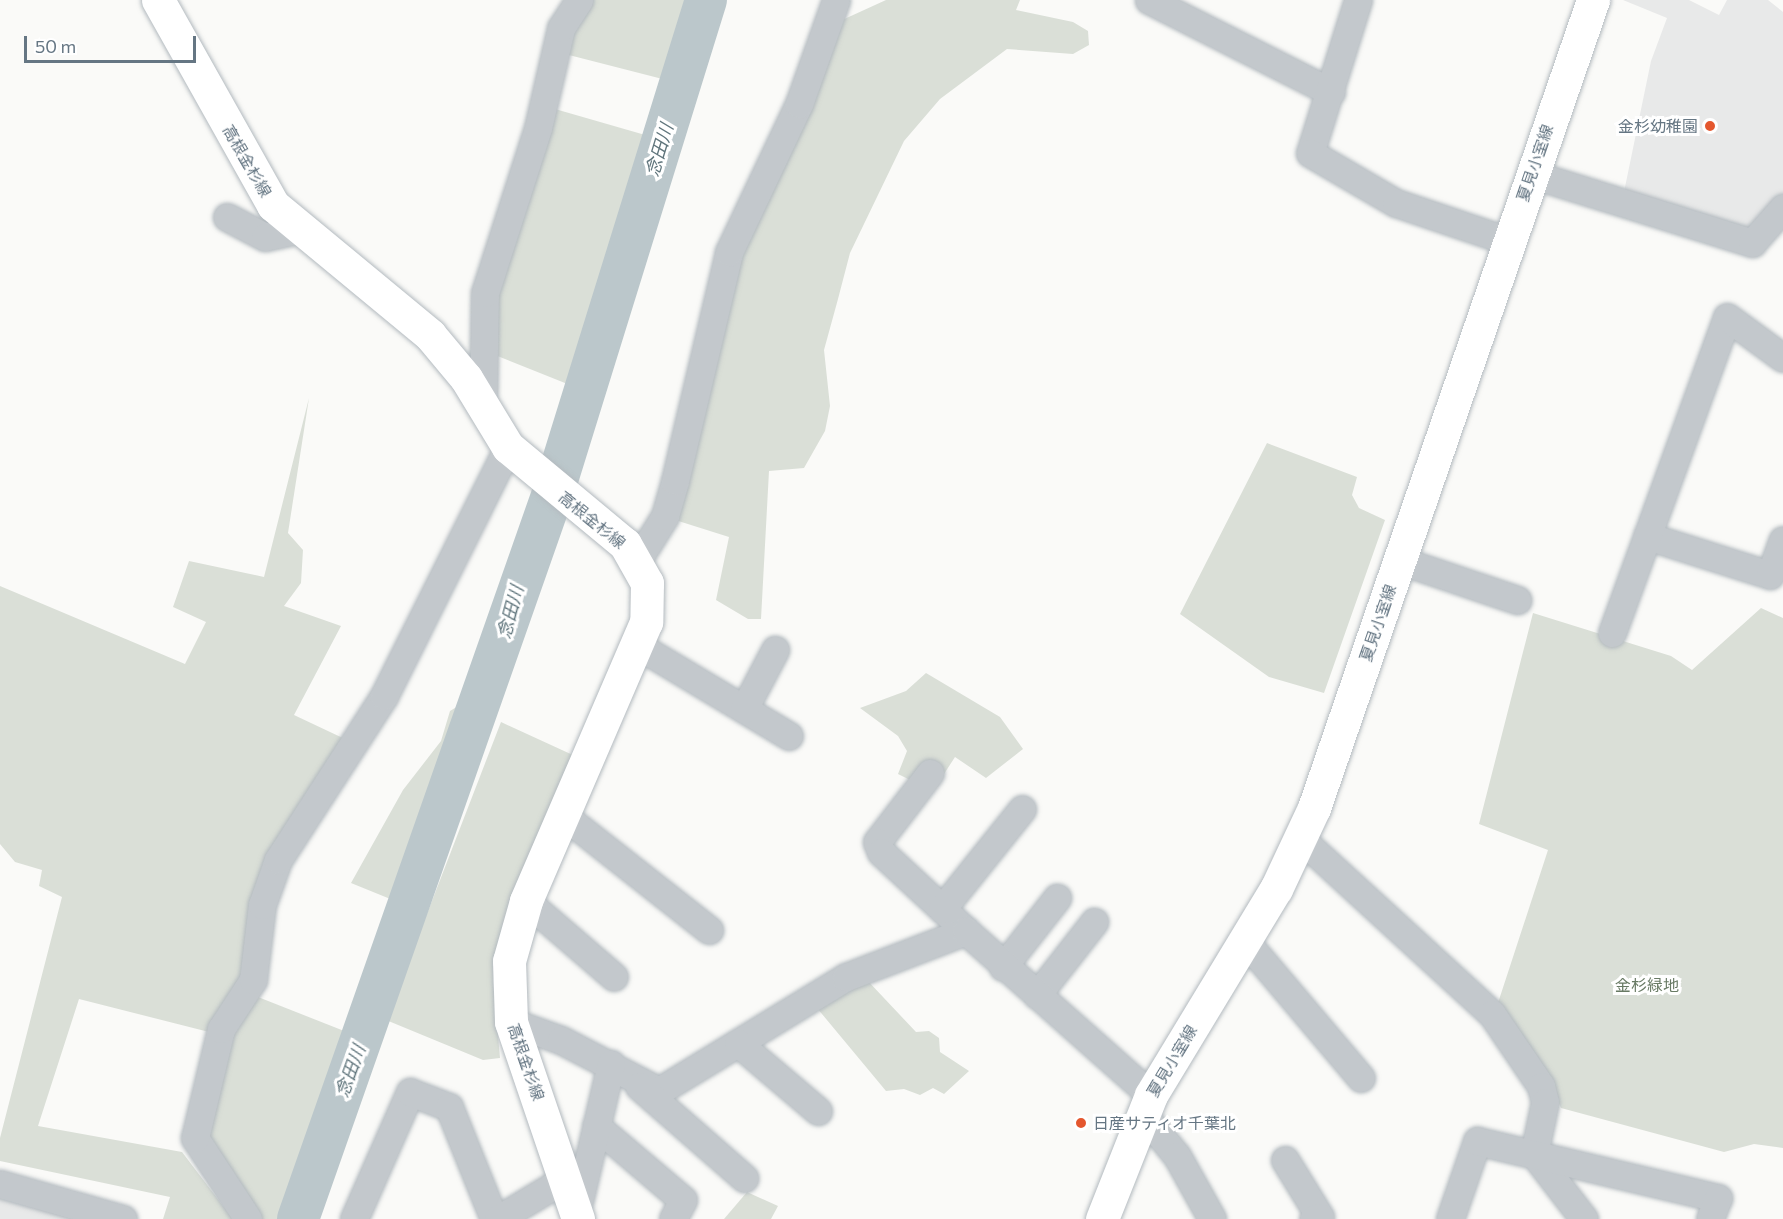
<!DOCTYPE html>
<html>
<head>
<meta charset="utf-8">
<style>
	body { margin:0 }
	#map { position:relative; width:1783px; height:1219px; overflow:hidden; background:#fafaf8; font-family:Commissioner,"Noto Sans JP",sans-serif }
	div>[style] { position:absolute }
	.built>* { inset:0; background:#e8e9e9 }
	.green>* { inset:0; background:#dadfd7 }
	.river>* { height:42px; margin:-21px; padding:0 21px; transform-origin:21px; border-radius:21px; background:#bbc7cb }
	.roads { filter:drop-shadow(0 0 2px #b3babf) drop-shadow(0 0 2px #b3babf) }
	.street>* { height:27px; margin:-13.5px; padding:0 13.5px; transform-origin:13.5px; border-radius:13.5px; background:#c3c8cc }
	.secondary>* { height:33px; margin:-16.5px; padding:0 16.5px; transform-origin:16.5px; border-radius:16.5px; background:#fff }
	.dots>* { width:16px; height:16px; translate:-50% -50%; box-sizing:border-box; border:3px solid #fff; border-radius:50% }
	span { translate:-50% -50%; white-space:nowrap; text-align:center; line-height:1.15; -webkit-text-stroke:6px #fff; paint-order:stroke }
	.poi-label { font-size:16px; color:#657683 }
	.right { translate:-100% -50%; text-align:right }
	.left { translate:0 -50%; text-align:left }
	.street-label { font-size:16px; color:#657683 }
	.park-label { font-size:16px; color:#687a64 }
	.water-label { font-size:18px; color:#60757c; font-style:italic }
	.scale { position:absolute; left:24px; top:36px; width:172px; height:27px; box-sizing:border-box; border:3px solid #657683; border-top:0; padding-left:8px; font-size:18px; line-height:21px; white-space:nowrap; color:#657683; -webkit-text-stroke:4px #fff; paint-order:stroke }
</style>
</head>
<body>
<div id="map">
	<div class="built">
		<div style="clip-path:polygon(1623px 0,1689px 0,1719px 15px,1727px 0,1768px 0,1783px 12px,1783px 201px,1758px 235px,1624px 192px,1651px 61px,1667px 18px)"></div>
		<div style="clip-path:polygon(0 1195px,90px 1219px,0 1219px)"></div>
	</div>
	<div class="green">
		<div style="clip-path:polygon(587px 0,701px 0,682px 84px,565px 54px,570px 27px)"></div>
		<div style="clip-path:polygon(886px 0,1020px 0,1016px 10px,1073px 22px,1088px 31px,1089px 45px,1073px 54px,1007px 49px,940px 99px,904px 141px,850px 253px,838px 299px,824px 350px,830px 406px,825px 431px,804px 468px,769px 471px,761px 619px,748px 619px,716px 600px,729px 537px,672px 519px,722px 296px,840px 21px)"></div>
		<div style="clip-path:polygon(555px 109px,666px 141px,595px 395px,495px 355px,492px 300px)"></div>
		<div style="clip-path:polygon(309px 398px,288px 533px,303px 550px,301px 583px,284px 606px,341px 626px,294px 715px,347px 740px,318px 786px,244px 978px,209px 1032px,79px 999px,38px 1126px,182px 1152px,233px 1219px,163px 1219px,170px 1197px,0 1161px,0 1138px,62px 897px,39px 886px,42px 870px,15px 862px,0 844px,0 586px,185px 664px,206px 622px,173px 607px,189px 561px,264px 577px)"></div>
		<div style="clip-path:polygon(1267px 443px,1357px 477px,1352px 495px,1359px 508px,1385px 520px,1324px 693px,1269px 677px,1180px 614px)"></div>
		<div style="clip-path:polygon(1761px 608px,1783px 618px,1783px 1148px,1754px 1144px,1724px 1152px,1561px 1108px,1548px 1079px,1496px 1009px,1548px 850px,1479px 824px,1533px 613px,1671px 656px,1692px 670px)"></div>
		<div style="clip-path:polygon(482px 642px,514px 652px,410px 907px,351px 883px,403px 790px,441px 741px,450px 711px,481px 692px,491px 659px)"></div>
		<div style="clip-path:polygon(926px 673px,1000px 717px,1023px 749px,986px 778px,955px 757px,944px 774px,930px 767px,916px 783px,898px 774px,907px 751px,898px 736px,860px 708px,906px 691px)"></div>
		<div style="clip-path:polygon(501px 722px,575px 756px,497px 948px,493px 981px,500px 1058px,483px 1060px,386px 1020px)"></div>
		<div style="clip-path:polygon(867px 980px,916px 1032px,929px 1031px,939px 1038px,940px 1052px,969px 1071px,944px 1094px,933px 1088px,920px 1095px,904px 1089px,886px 1091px,817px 1008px)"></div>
		<div style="clip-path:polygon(258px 997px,367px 1040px,296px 1219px,255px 1219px,207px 1134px,232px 1035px)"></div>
		<div style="clip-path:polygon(747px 1192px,778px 1206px,771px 1219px,724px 1219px)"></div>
	</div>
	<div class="river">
		<div style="left:298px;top:1219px;width:773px;rotate:-70.65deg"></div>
		<div style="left:554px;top:490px;width:513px;rotate:-72.77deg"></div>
	</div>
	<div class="roads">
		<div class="street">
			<div style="left:1149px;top:0;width:204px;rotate:26.8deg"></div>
			<div style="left:1358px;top:0;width:160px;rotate:107.4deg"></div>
			<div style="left:1310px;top:153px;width:99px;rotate:30.2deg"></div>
			<div style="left:1396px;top:203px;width:118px;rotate:18.7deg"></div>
			<div style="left:1531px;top:174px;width:232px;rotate:17.3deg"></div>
			<div style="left:1752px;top:243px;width:47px;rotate:-48.5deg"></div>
			<div style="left:227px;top:217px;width:43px;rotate:27.8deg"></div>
			<div style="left:265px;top:237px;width:33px;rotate:-12deg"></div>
			<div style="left:483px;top:406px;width:113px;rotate:-89deg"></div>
			<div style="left:485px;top:293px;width:173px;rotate:-72.2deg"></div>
			<div style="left:538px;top:128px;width:103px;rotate:-77deg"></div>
			<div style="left:561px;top:28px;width:33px;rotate:-57deg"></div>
			<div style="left:1647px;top:536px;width:129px;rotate:17.6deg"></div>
			<div style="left:1770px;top:575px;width:37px;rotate:-70deg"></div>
			<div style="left:1399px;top:560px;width:125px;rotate:18.7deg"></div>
			<div style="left:637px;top:561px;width:53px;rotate:-58.1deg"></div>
			<div style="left:665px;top:516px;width:36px;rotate:-74deg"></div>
			<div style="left:675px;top:481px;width:235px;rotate:-76.7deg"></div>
			<div style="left:729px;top:252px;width:164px;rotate:-64.7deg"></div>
			<div style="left:799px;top:104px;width:110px;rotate:-70.4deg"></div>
			<div style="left:1612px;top:633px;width:336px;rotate:-70deg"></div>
			<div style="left:1727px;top:317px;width:69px;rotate:36.2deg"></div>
			<div style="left:637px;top:645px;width:177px;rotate:30.9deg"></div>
			<div style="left:744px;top:709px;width:67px;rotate:-62.3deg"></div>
			<div style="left:930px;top:773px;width:87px;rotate:127.5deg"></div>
			<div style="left:877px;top:842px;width:11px;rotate:68deg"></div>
			<div style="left:881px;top:852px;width:116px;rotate:42.9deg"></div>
			<div style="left:563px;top:815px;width:186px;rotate:38.2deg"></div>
			<div style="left:1301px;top:839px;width:259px;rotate:42.5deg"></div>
			<div style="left:1492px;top:1014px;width:87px;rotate:55.8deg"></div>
			<div style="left:1541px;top:1086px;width:16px;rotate:76deg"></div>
			<div style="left:1545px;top:1102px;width:53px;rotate:101.9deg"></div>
			<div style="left:1534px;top:1154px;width:82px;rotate:52.4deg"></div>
			<div style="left:526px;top:901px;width:116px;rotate:40.8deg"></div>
			<div style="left:942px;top:909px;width:128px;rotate:-51.3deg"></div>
			<div style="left:1246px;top:942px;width:178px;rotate:49.8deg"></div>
			<div style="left:1003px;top:967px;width:88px;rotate:-52deg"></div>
			<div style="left:1037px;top:995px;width:93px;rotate:-52deg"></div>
			<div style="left:511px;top:1022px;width:53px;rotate:19.8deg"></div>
			<div style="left:561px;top:1040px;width:110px;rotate:27.5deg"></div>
			<div style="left:659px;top:1091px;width:219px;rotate:-31.4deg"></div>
			<div style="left:846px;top:977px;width:129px;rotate:-21deg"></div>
			<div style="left:966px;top:931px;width:247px;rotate:41.6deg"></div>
			<div style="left:738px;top:1043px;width:105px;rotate:40.4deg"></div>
			<div style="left:639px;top:1086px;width:140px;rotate:41.2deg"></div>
			<div style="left:1142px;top:1113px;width:55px;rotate:50.9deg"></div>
			<div style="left:1177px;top:1156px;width:72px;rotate:60.9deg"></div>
			<div style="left:596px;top:1126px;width:114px;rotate:40.4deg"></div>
			<div style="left:683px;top:1200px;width:21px;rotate:118deg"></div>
			<div style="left:1285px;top:1160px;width:67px;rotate:58.4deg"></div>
			<div style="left:1320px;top:1217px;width:7px;rotate:164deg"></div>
			<div style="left:0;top:1184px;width:128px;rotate:15.9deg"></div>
			<div style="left:577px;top:1210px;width:150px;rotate:-76.9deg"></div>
			<div style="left:248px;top:1219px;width:97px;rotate:-123.2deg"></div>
			<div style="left:195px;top:1138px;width:112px;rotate:-76.6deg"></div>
			<div style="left:221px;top:1029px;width:59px;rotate:-56.9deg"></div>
			<div style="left:253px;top:980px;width:76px;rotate:-83.2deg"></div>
			<div style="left:262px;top:905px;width:48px;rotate:-70.4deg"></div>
			<div style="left:278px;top:860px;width:195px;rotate:-57.1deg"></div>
			<div style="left:384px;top:696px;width:278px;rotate:-63.5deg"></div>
			<div style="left:354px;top:1219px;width:139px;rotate:-66.2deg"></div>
			<div style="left:410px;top:1092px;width:42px;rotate:21deg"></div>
			<div style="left:449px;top:1107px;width:121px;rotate:68.1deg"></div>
			<div style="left:498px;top:1219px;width:79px;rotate:-31.1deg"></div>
			<div style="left:1450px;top:1219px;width:83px;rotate:-70.9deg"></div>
			<div style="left:1477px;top:1141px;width:248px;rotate:13.3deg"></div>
			<div style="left:1718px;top:1198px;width:22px;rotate:111deg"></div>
		</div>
		<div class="secondary">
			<div style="left:158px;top:0;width:235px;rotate:60.7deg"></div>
			<div style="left:273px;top:205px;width:204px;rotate:39.6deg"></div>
			<div style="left:430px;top:335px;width:56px;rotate:50.1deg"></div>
			<div style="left:466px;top:378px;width:81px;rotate:58.7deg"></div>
			<div style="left:508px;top:447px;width:152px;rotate:39.7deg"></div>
			<div style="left:625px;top:544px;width:45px;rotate:60.6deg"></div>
			<div style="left:647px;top:583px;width:39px;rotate:91deg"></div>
			<div style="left:646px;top:622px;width:304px;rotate:113.3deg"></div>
			<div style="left:526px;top:901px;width:62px;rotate:105.8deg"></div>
			<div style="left:509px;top:961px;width:61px;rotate:88.1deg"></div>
			<div style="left:511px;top:1022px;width:208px;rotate:71.2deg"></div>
			<div style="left:1102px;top:1219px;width:133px;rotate:-68.4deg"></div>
			<div style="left:1151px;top:1095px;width:241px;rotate:-58.8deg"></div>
			<div style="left:1276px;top:889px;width:89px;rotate:-64.9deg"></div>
			<div style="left:1314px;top:808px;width:855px;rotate:-70.95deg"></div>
		</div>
	</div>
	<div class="dots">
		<div style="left:1710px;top:126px;background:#e4572e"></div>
		<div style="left:1081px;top:1123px;background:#e4572e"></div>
	</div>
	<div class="poi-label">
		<span class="right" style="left:1698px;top:126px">金杉幼稚園</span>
		<span class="left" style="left:1093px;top:1123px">日産サティオ千葉北</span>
	</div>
	<div class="street-label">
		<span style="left:247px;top:161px;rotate:60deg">高根金杉線</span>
		<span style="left:1535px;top:163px;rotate:-71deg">夏見小室線</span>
		<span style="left:592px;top:520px;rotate:39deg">高根金杉線</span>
		<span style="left:1378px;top:623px;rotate:-71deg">夏見小室線</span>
		<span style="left:1172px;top:1061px;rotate:-59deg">夏見小室線</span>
		<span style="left:526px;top:1062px;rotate:71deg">高根金杉線</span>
	</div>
	<div class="park-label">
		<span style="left:1647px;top:985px">金杉緑地</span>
	</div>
	<div class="water-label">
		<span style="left:659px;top:150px;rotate:-73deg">念田川</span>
		<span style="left:510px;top:612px;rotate:-75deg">念田川</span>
		<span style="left:350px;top:1071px;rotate:-70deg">念田川</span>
	</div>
	<div class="scale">50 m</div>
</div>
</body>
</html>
